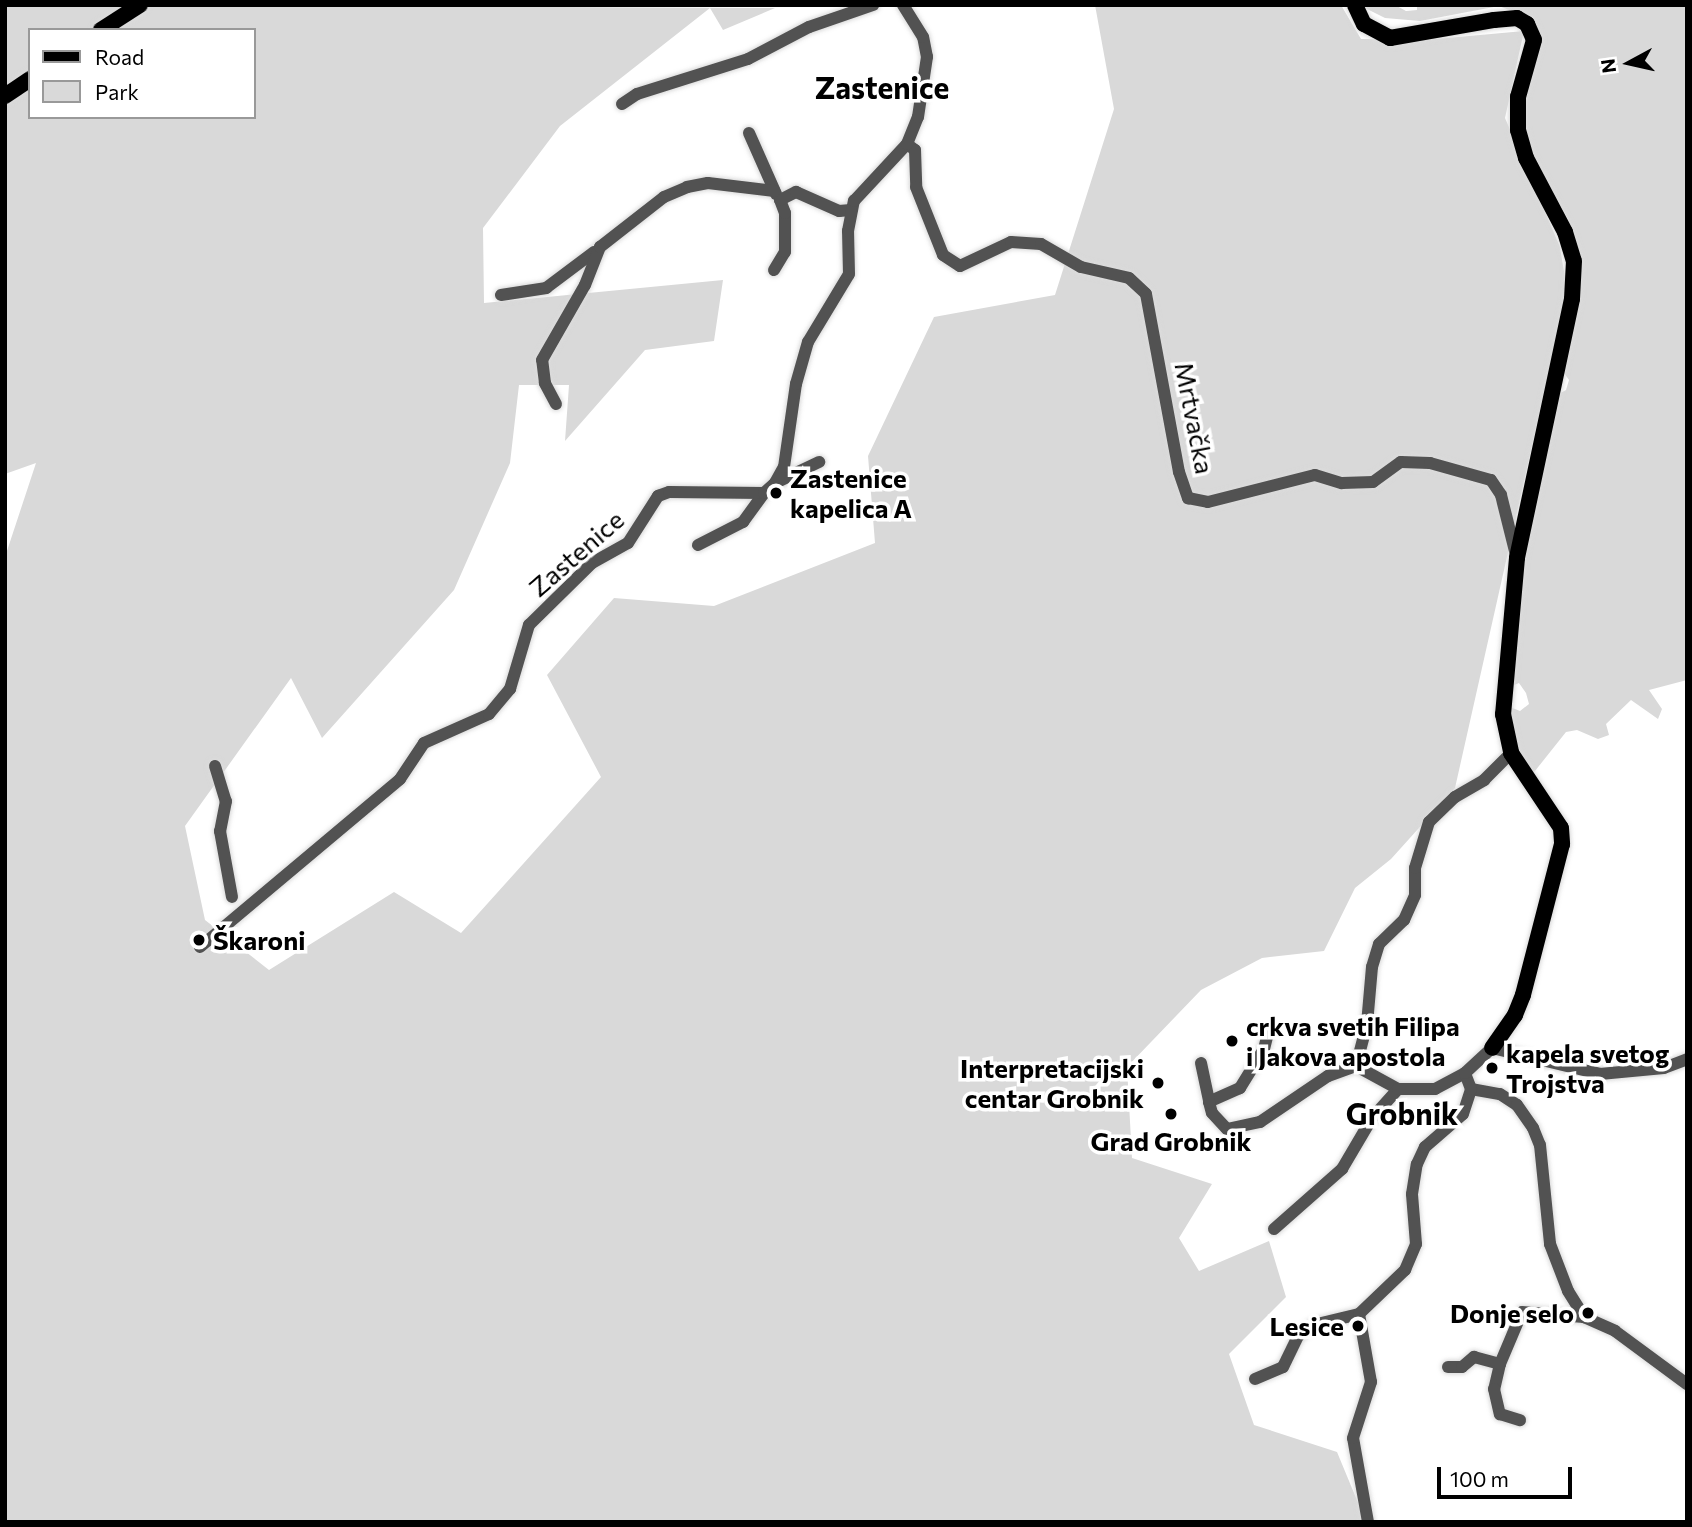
<!DOCTYPE html>
<html>
<head>
<meta charset="utf-8">
<style>
	body { margin:0 }
	#map { position:relative; width:1692px; height:1527px; overflow:hidden; background:#fff; font-family:Commissioner,sans-serif }
	div>[style] { position:absolute }
	.green>* { inset:0; background:#d9d9d9 }
	.roads { filter:drop-shadow(0 0 2px #dbdbdb) drop-shadow(0 0 2px #dbdbdb) }
	.minor>* { height:12px; margin:-6px; padding:0 6px; transform-origin:6px; border-radius:6px; background:#525252 }
	.major>* { height:16px; margin:-8px; padding:0 8px; transform-origin:8px; border-radius:8px; background:#000 }
	.dots>* { width:19px; height:19px; translate:-50% -50%; box-sizing:border-box; border:4px solid #fff; border-radius:50% }
	span { translate:-50% -50%; white-space:nowrap; text-align:center; line-height:1.15; -webkit-text-stroke:7px #fff; paint-order:stroke }
	.street-label { font-size:26px; color:#000 }
	.poi-label { font-size:26px; color:#000; font-weight:700 }
	.left { translate:0 -50%; text-align:left }
	.right { translate:-100% -50%; text-align:right }
	.quarter-label { font-size:30px; color:#000; font-weight:700 }
	.frame { position:absolute; inset:0; border:7px solid #000; pointer-events:none }
	.legend { position:absolute; left:28px; top:28px; width:228px; height:91px; box-sizing:border-box; background:#fff; border:2px solid #999; margin:0; padding:9px 12px; list-style:none; font-size:21px; color:#000 }
	.legend li { display:flex; align-items:center; gap:14px; height:35px }
	.legend b { width:35px; border:2px solid #999 }
	.north { position:absolute; left:1594px; top:28px; width:70px; height:70px; -webkit-text-stroke:5px #fff; paint-order:stroke; rotate:262deg; font-size:19px; font-weight:700; line-height:28px; text-align:center; color:#000 }
	.north::after { content:''; display:block; margin:auto; width:24px; height:32px; background:#000; clip-path:polygon(50% 0,100% 100%,50% 72%,0 100%) }
	.scale { position:absolute; left:1437px; top:1467px; width:135px; height:32px; box-sizing:border-box; border:4px solid #000; border-top:0; padding-left:9px; font-size:21px; line-height:24px; white-space:nowrap; color:#000; -webkit-text-stroke:5px #fff; paint-order:stroke }
</style>
</head>
<body>
<div id="map">
	<div class="green">
		<div style="clip-path:polygon(5px 5px,129px 5px,91px 30px,30px 30px,30px 73px,5px 90px)"></div>
		<div style="clip-path:polygon(149px 5px,775px 8px,723px 30px,710px 8px,560px 126px,483px 228px,484px 303px,723px 280px,714px 341px,645px 350px,565px 441px,569px 385px,519px 385px,510px 463px,454px 590px,322px 738px,291px 678px,185px 826px,205px 920px,269px 970px,394px 892px,461px 933px,601px 777px,547px 675px,614px 598px,714px 606px,875px 543px,868px 456px,934px 317px,1055px 295px,1114px 109px,1095px 5px,1341px 5px,1361px 39px,1425px 40px,1524px 31px,1505px 118px,1560px 247px,1567px 290px,1455px 788px,1391px 859px,1355px 888px,1324px 951px,1262px 958px,1201px 990px,1127px 1067px,1132px 1158px,1212px 1184px,1179px 1238px,1199px 1271px,1269px 1241px,1286px 1297px,1229px 1354px,1254px 1425px,1337px 1452px,1366px 1522px,5px 1522px,5px 557px,36px 463px,5px 474px,5px 103px,30px 86px,30px 117px,254px 117px,254px 30px,110px 30px)"></div>
		<div style="clip-path:polygon(1371px 5px,1395px 5px,1406px 11px,1417px 10px,1417px 5px,1687px 5px,1687px 680px,1649px 690px,1662px 709px,1658px 719px,1631px 700px,1606px 724px,1609px 735px,1598px 739px,1577px 730px,1566px 732px,1531px 776px,1508px 724px,1510px 707px,1520px 711px,1529px 704px,1526px 693px,1519px 683px,1509px 687px,1521px 572px,1555px 396px,1566px 390px,1569px 380px,1562px 370px,1582px 260px,1568px 219px,1528px 148px,1521px 99px,1532px 19px,1499px 6px,1420px 21px,1385px 18px,1365px 8px)"></div>
	</div>
	<div class="roads">
		<div class="minor">
			<div style="left:622px;top:104px;width:18px;rotate:-34deg"></div>
			<div style="left:637px;top:94px;width:116px;rotate:-17.5deg"></div>
			<div style="left:748px;top:59px;width:69px;rotate:-27.7deg"></div>
			<div style="left:809px;top:27px;width:68px;rotate:-19deg"></div>
			<div style="left:749px;top:133px;width:67px;rotate:66.1deg"></div>
			<div style="left:907px;top:144px;width:10px;rotate:37deg"></div>
			<div style="left:915px;top:150px;width:37px;rotate:88deg"></div>
			<div style="left:916px;top:187px;width:73px;rotate:68.3deg"></div>
			<div style="left:943px;top:255px;width:20px;rotate:33deg"></div>
			<div style="left:960px;top:266px;width:56px;rotate:-25.2deg"></div>
			<div style="left:1011px;top:242px;width:30px;rotate:4deg"></div>
			<div style="left:1041px;top:244px;width:46px;rotate:29.9deg"></div>
			<div style="left:1081px;top:267px;width:49px;rotate:12.9deg"></div>
			<div style="left:1129px;top:278px;width:23px;rotate:43deg"></div>
			<div style="left:1146px;top:294px;width:181px;rotate:79.5deg"></div>
			<div style="left:1179px;top:472px;width:28px;rotate:71deg"></div>
			<div style="left:1188px;top:498px;width:20px;rotate:11deg"></div>
			<div style="left:1208px;top:502px;width:110px;rotate:-14.2deg"></div>
			<div style="left:1315px;top:475px;width:28px;rotate:17deg"></div>
			<div style="left:1342px;top:483px;width:31px;rotate:-2deg"></div>
			<div style="left:1373px;top:482px;width:34px;rotate:-36deg"></div>
			<div style="left:1401px;top:462px;width:29px;rotate:2deg"></div>
			<div style="left:1430px;top:463px;width:63px;rotate:15.6deg"></div>
			<div style="left:1491px;top:480px;width:18px;rotate:56deg"></div>
			<div style="left:1501px;top:495px;width:62px;rotate:76deg"></div>
			<div style="left:774px;top:270px;width:21px;rotate:-59deg"></div>
			<div style="left:785px;top:252px;width:39px;rotate:-90deg"></div>
			<div style="left:785px;top:213px;width:14px;rotate:-111deg"></div>
			<div style="left:780px;top:200px;width:18px;rotate:-27deg"></div>
			<div style="left:796px;top:192px;width:47px;rotate:23.8deg"></div>
			<div style="left:839px;top:211px;width:12px;rotate:-5deg"></div>
			<div style="left:501px;top:295px;width:46px;rotate:-8.8deg"></div>
			<div style="left:546px;top:288px;width:60px;rotate:-36.9deg"></div>
			<div style="left:556px;top:404px;width:24px;rotate:-118deg"></div>
			<div style="left:545px;top:383px;width:23px;rotate:-97deg"></div>
			<div style="left:542px;top:360px;width:86px;rotate:-60.2deg"></div>
			<div style="left:585px;top:285px;width:41px;rotate:-68.5deg"></div>
			<div style="left:600px;top:247px;width:81px;rotate:-38deg"></div>
			<div style="left:664px;top:197px;width:25px;rotate:-23deg"></div>
			<div style="left:687px;top:187px;width:21px;rotate:-11deg"></div>
			<div style="left:708px;top:183px;width:67px;rotate:6.8deg"></div>
			<div style="left:775px;top:483px;width:49px;rotate:-25.5deg"></div>
			<div style="left:698px;top:545px;width:51px;rotate:-27.1deg"></div>
			<div style="left:743px;top:522px;width:36px;rotate:-54deg"></div>
			<div style="left:215px;top:766px;width:37px;rotate:73deg"></div>
			<div style="left:226px;top:801px;width:31px;rotate:101deg"></div>
			<div style="left:220px;top:831px;width:67px;rotate:79.7deg"></div>
			<div style="left:200px;top:947px;width:261px;rotate:-40deg"></div>
			<div style="left:400px;top:779px;width:43px;rotate:-56.3deg"></div>
			<div style="left:424px;top:743px;width:71px;rotate:-24deg"></div>
			<div style="left:489px;top:714px;width:33px;rotate:-50deg"></div>
			<div style="left:510px;top:689px;width:67px;rotate:-73.5deg"></div>
			<div style="left:529px;top:625px;width:88px;rotate:-44.5deg"></div>
			<div style="left:592px;top:563px;width:41px;rotate:-29.1deg"></div>
			<div style="left:628px;top:543px;width:56px;rotate:-57.4deg"></div>
			<div style="left:658px;top:496px;width:12px;rotate:-20deg"></div>
			<div style="left:669px;top:492px;width:95px;rotate:0.6deg"></div>
			<div style="left:764px;top:493px;width:15px;rotate:-42deg"></div>
			<div style="left:775px;top:483px;width:18px;rotate:-61deg"></div>
			<div style="left:784px;top:467px;width:84px;rotate:-81.8deg"></div>
			<div style="left:796px;top:384px;width:44px;rotate:-74.1deg"></div>
			<div style="left:808px;top:342px;width:79px;rotate:-58.9deg"></div>
			<div style="left:849px;top:274px;width:43px;rotate:-91.3deg"></div>
			<div style="left:848px;top:231px;width:31px;rotate:-79deg"></div>
			<div style="left:854px;top:201px;width:78px;rotate:-47.1deg"></div>
			<div style="left:907px;top:144px;width:29px;rotate:-68deg"></div>
			<div style="left:918px;top:117px;width:61px;rotate:-81.5deg"></div>
			<div style="left:927px;top:57px;width:20px;rotate:-101deg"></div>
			<div style="left:923px;top:37px;width:38px;rotate:-122deg"></div>
			<div style="left:1268px;top:1033px;width:16px;rotate:104deg"></div>
			<div style="left:1264px;top:1049px;width:46px;rotate:121.6deg"></div>
			<div style="left:1240px;top:1088px;width:34px;rotate:156deg"></div>
			<div style="left:1209px;top:1102px;width:11px;rotate:75deg"></div>
			<div style="left:1212px;top:1113px;width:22px;rotate:47deg"></div>
			<div style="left:1227px;top:1129px;width:34px;rotate:-12deg"></div>
			<div style="left:1260px;top:1122px;width:82px;rotate:-34.1deg"></div>
			<div style="left:1328px;top:1076px;width:30px;rotate:-20deg"></div>
			<div style="left:1356px;top:1066px;width:48px;rotate:28.7deg"></div>
			<div style="left:1201px;top:1063px;width:40px;rotate:78deg"></div>
			<div style="left:1356px;top:1066px;width:43px;rotate:-75.3deg"></div>
			<div style="left:1367px;top:1024px;width:57px;rotate:-85deg"></div>
			<div style="left:1372px;top:967px;width:24px;rotate:-73deg"></div>
			<div style="left:1379px;top:944px;width:35px;rotate:-44deg"></div>
			<div style="left:1404px;top:920px;width:27px;rotate:-66deg"></div>
			<div style="left:1415px;top:895px;width:27px;rotate:-90deg"></div>
			<div style="left:1415px;top:868px;width:48px;rotate:-73.1deg"></div>
			<div style="left:1429px;top:822px;width:36px;rotate:-44deg"></div>
			<div style="left:1455px;top:797px;width:34px;rotate:-30deg"></div>
			<div style="left:1484px;top:780px;width:38px;rotate:-45deg"></div>
			<div style="left:1471px;top:1089px;width:29px;rotate:10deg"></div>
			<div style="left:1500px;top:1094px;width:20px;rotate:33deg"></div>
			<div style="left:1517px;top:1105px;width:28px;rotate:55deg"></div>
			<div style="left:1533px;top:1128px;width:18px;rotate:68deg"></div>
			<div style="left:1540px;top:1145px;width:100px;rotate:84.2deg"></div>
			<div style="left:1550px;top:1244px;width:50px;rotate:69deg"></div>
			<div style="left:1568px;top:1291px;width:31px;rotate:58deg"></div>
			<div style="left:1584px;top:1317px;width:34px;rotate:24deg"></div>
			<div style="left:1615px;top:1331px;width:89px;rotate:36.4deg"></div>
			<div style="left:1274px;top:1229px;width:91px;rotate:-41.4deg"></div>
			<div style="left:1342px;top:1169px;width:59px;rotate:-59.5deg"></div>
			<div style="left:1372px;top:1118px;width:39px;rotate:-48deg"></div>
			<div style="left:1398px;top:1089px;width:37px"></div>
			<div style="left:1435px;top:1089px;width:34px;rotate:-28deg"></div>
			<div style="left:1500px;top:1364px;width:26px;rotate:103deg"></div>
			<div style="left:1494px;top:1389px;width:26px;rotate:77deg"></div>
			<div style="left:1500px;top:1414px;width:21px;rotate:17deg"></div>
			<div style="left:1448px;top:1367px;width:14px"></div>
			<div style="left:1462px;top:1367px;width:16px;rotate:-40deg"></div>
			<div style="left:1474px;top:1357px;width:27px;rotate:15deg"></div>
			<div style="left:1500px;top:1364px;width:56px;rotate:-67.1deg"></div>
			<div style="left:1522px;top:1312px;width:62px;rotate:4.6deg"></div>
			<div style="left:1255px;top:1379px;width:30px;rotate:-23deg"></div>
			<div style="left:1283px;top:1367px;width:34px;rotate:-64deg"></div>
			<div style="left:1298px;top:1336px;width:19px;rotate:-36deg"></div>
			<div style="left:1313px;top:1325px;width:47px;rotate:-13.4deg"></div>
			<div style="left:1368px;top:1522px;width:85px;rotate:-100.1deg"></div>
			<div style="left:1353px;top:1438px;width:59px;rotate:-72.2deg"></div>
			<div style="left:1371px;top:1382px;width:69px;rotate:-100deg"></div>
			<div style="left:1359px;top:1314px;width:64px;rotate:-43.7deg"></div>
			<div style="left:1405px;top:1270px;width:28px;rotate:-67deg"></div>
			<div style="left:1416px;top:1244px;width:50px;rotate:-94.6deg"></div>
			<div style="left:1412px;top:1194px;width:30px;rotate:-81deg"></div>
			<div style="left:1417px;top:1164px;width:19px;rotate:-65deg"></div>
			<div style="left:1425px;top:1147px;width:50px;rotate:-41deg"></div>
			<div style="left:1463px;top:1114px;width:26px;rotate:-72deg"></div>
			<div style="left:1471px;top:1089px;width:17px;rotate:-111deg"></div>
			<div style="left:1465px;top:1073px;width:37px;rotate:-43deg"></div>
			<div style="left:1492px;top:1048px;width:111px;rotate:13.5deg"></div>
			<div style="left:1600px;top:1074px;width:64px;rotate:-5.4deg"></div>
			<div style="left:1664px;top:1068px;width:25px;rotate:-21deg"></div>
		</div>
		<div class="major">
			<div style="left:1355px;top:5px;width:21px;rotate:65deg"></div>
			<div style="left:1364px;top:24px;width:30px;rotate:28deg"></div>
			<div style="left:1390px;top:38px;width:106px;rotate:-9.8deg"></div>
			<div style="left:1494px;top:20px;width:23px;rotate:-5deg"></div>
			<div style="left:1517px;top:18px;width:12px;rotate:31deg"></div>
			<div style="left:1527px;top:24px;width:17px;rotate:66deg"></div>
			<div style="left:1534px;top:40px;width:59px;rotate:105.7deg"></div>
			<div style="left:1518px;top:97px;width:33px;rotate:90deg"></div>
			<div style="left:1518px;top:130px;width:29px;rotate:74deg"></div>
			<div style="left:1526px;top:158px;width:84px;rotate:62.2deg"></div>
			<div style="left:1565px;top:232px;width:30px;rotate:73deg"></div>
			<div style="left:1574px;top:261px;width:38px;rotate:93deg"></div>
			<div style="left:1572px;top:299px;width:265px;rotate:102deg"></div>
			<div style="left:1517px;top:558px;width:157px;rotate:95.1deg"></div>
			<div style="left:1503px;top:714px;width:40px;rotate:78deg"></div>
			<div style="left:1511px;top:753px;width:90px;rotate:56.3deg"></div>
			<div style="left:1561px;top:828px;width:16px;rotate:86deg"></div>
			<div style="left:1562px;top:844px;width:156px;rotate:104.5deg"></div>
			<div style="left:1523px;top:995px;width:22px;rotate:112deg"></div>
			<div style="left:1515px;top:1015px;width:40px;rotate:124.9deg"></div>
			<div style="left:101px;top:30px;width:46px;rotate:-32.7deg"></div>
			<div style="left:5px;top:96px;width:30px;rotate:-34deg"></div>
		</div>
	</div>
	<div class="dots">
		<div style="left:776px;top:493px;background:#000"></div>
		<div style="left:199px;top:940px;background:#000"></div>
		<div style="left:1232px;top:1041px;background:#000"></div>
		<div style="left:1492px;top:1068px;background:#000"></div>
		<div style="left:1158px;top:1083px;background:#000"></div>
		<div style="left:1171px;top:1114px;background:#000"></div>
		<div style="left:1588px;top:1313px;background:#000"></div>
		<div style="left:1358px;top:1326px;background:#000"></div>
	</div>
	<div class="street-label">
		<span style="left:1195px;top:418px;rotate:79deg">Mrtvačka</span>
		<span style="left:576px;top:553px;rotate:-41deg">Zastenice</span>
	</div>
	<div class="poi-label">
		<span class="left" style="left:790px;top:493px">Zastenice<br>kapelica A</span>
		<span class="left" style="left:213px;top:940px">Škaroni</span>
		<span class="left" style="left:1246px;top:1041px">crkva svetih Filipa<br>i Jakova apostola</span>
		<span class="left" style="left:1506px;top:1068px">kapela svetog<br>Trojstva</span>
		<span class="right" style="left:1144px;top:1083px">Interpretacijski<br>centar Grobnik</span>
		<span style="left:1171px;top:1141px">Grad Grobnik</span>
		<span class="right" style="left:1574px;top:1313px">Donje selo</span>
		<span class="right" style="left:1344px;top:1326px">Lesice</span>
	</div>
	<div class="quarter-label">
		<span style="left:882px;top:87px">Zastenice</span>
		<span style="left:1402px;top:1113px">Grobnik</span>
	</div>
	<div class="frame"></div>
	<ul class="legend">
	<li><b style="height:9px;background:#000"></b>Road</li>
	<li><b style="height:19px;background:#d9d9d9"></b>Park</li>
	</ul>
	<div class="north">N</div>
	<div class="scale">100 m</div>
</div>
</body>
</html>
